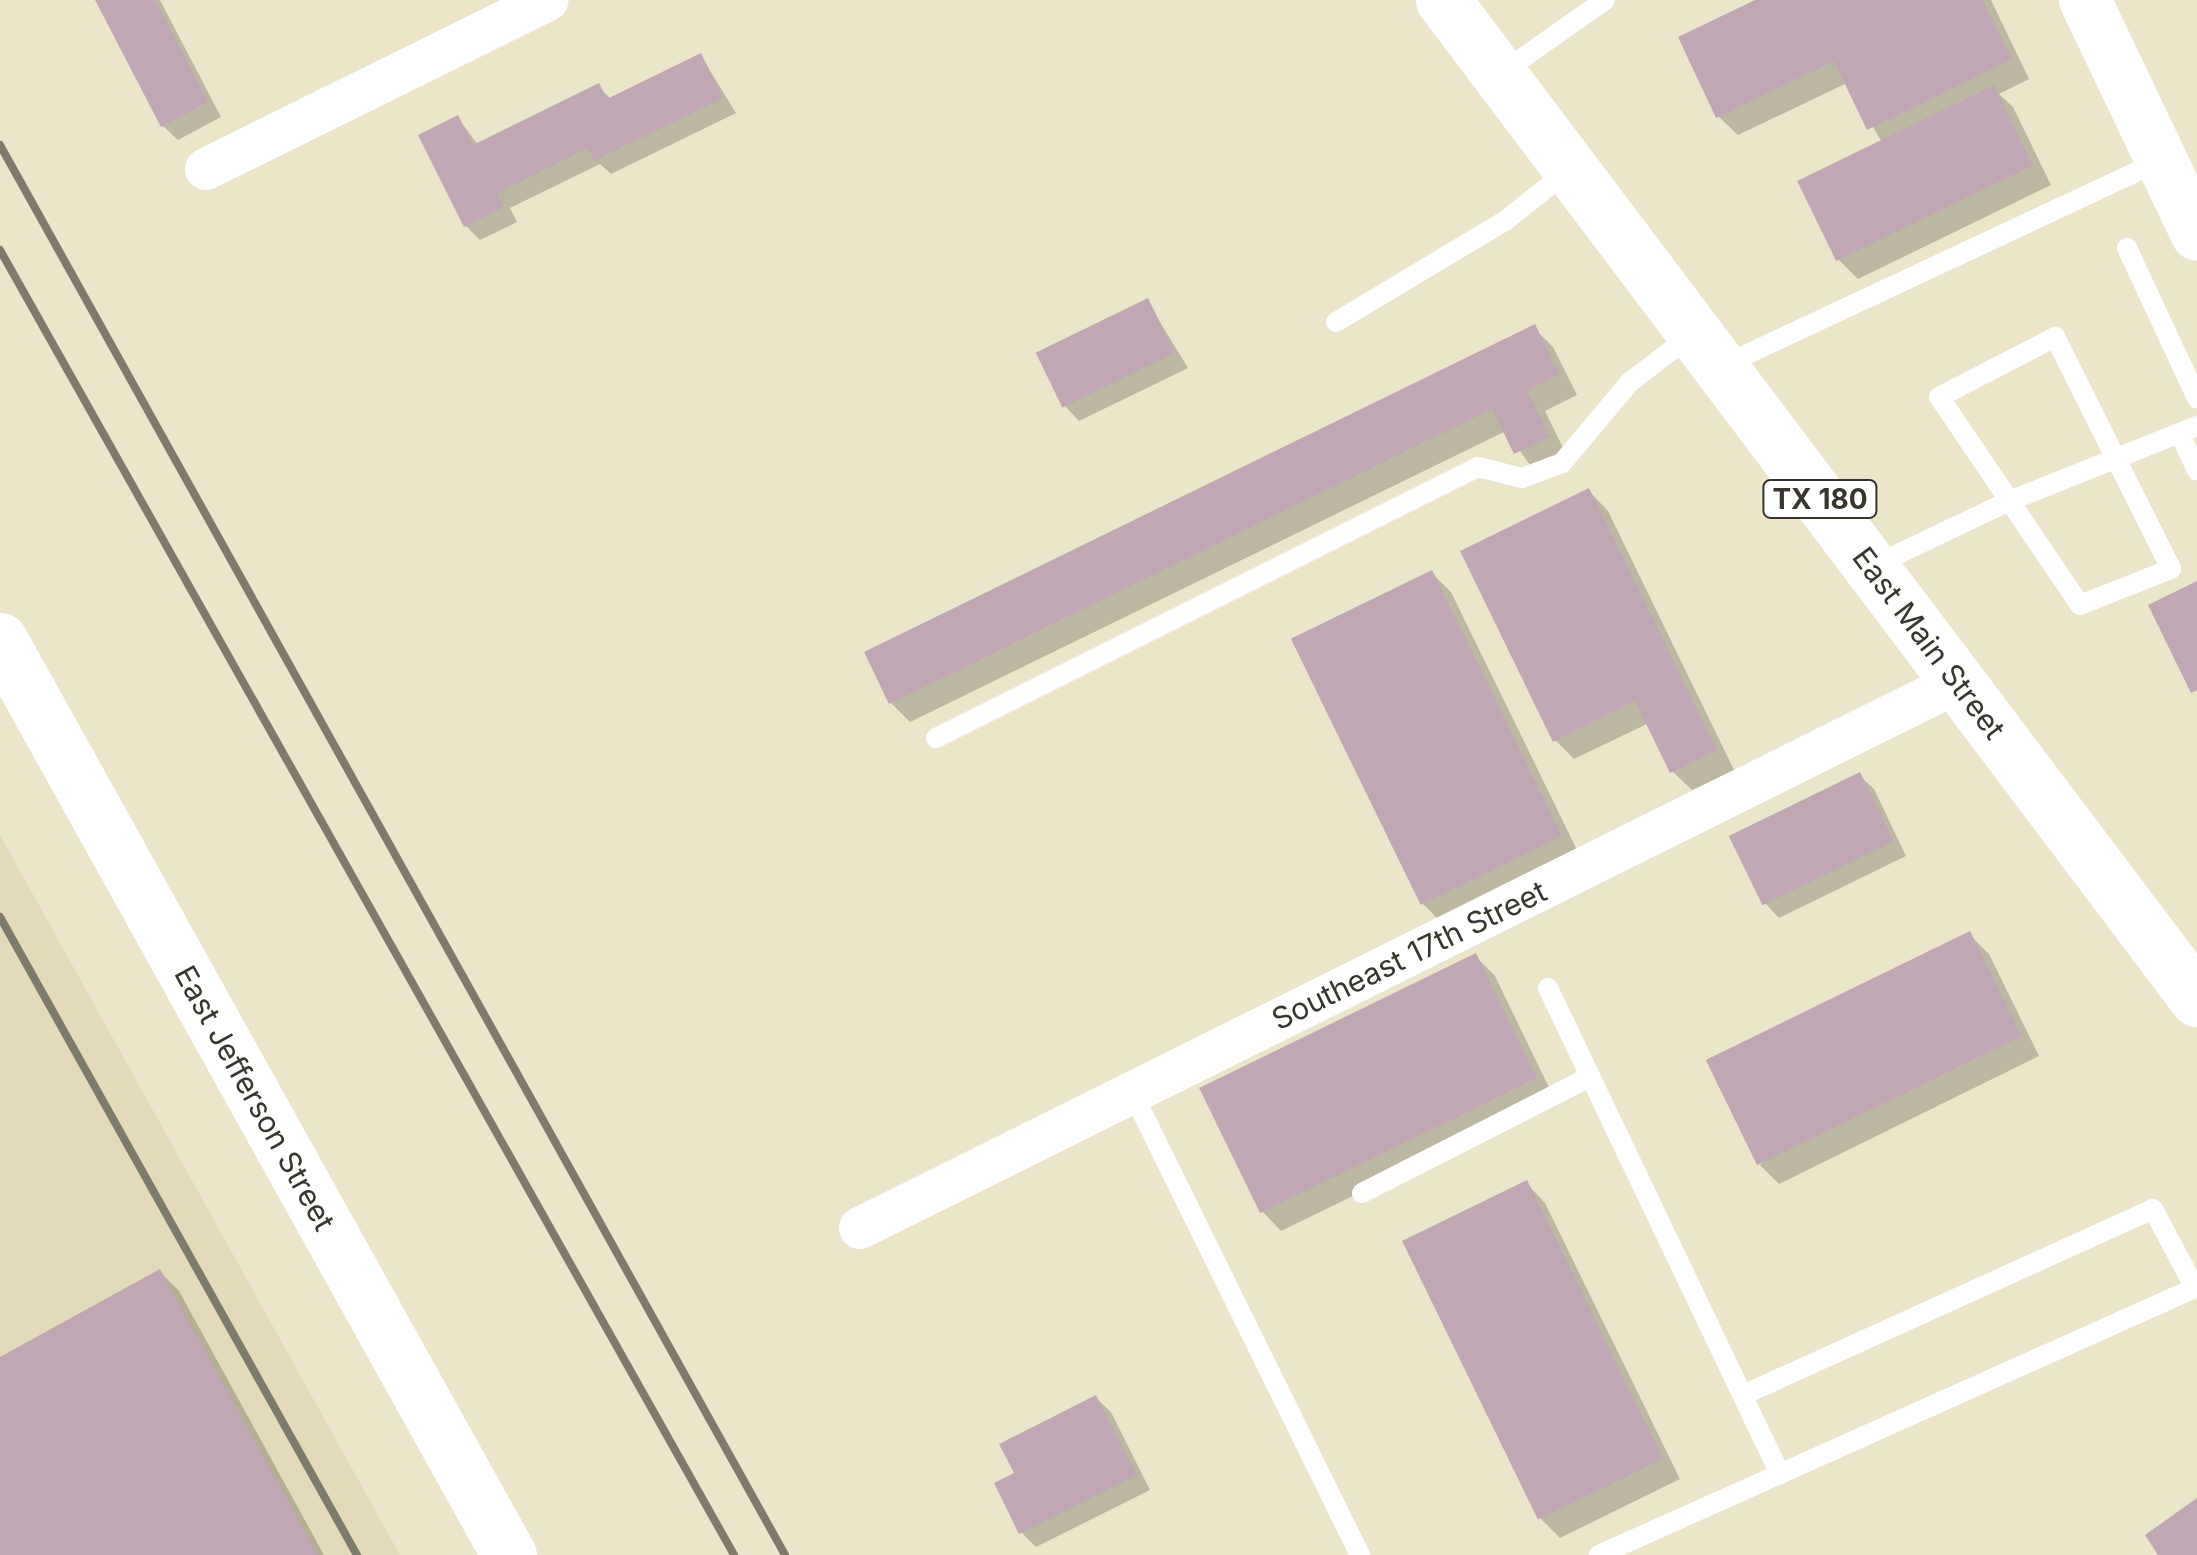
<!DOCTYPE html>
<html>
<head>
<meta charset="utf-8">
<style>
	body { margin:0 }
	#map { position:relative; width:2197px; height:1555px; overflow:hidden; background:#ebe5ca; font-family:Inter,sans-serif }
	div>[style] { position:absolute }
	.built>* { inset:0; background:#e2dab8 }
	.shadow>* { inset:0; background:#0003 }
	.building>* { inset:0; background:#c1a6b3; transform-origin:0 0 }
	.service>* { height:20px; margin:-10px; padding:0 10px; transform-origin:10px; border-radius:10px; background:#fff }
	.minor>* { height:42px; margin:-21px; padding:0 21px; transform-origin:21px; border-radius:21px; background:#fff }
	.tertiary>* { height:52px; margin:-26px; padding:0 26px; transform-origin:26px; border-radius:26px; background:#fff }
	.secondary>* { height:55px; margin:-27.5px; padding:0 27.5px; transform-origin:27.5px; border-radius:27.5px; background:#fff }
	.primary>* { height:55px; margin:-27.5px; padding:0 27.5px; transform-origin:27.5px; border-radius:27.5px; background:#fff }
	.rail>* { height:8px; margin:-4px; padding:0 4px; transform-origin:4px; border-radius:4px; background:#7e7b6a }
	span { translate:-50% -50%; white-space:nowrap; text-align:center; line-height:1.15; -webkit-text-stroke:9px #fff; paint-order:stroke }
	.shield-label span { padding:2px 8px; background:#fff; border:2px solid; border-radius:8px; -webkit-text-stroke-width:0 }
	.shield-label { font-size:28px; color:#38362c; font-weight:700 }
	.street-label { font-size:30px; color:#38362c }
</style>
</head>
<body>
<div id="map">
	<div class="built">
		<div style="clip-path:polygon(0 835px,400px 1555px,0 1555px)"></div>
	</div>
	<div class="shadow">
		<div style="clip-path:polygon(98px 0,160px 0,221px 117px,178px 140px,163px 126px)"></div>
		<div style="clip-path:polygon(1761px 0,1991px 0,2029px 79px,1999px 94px,2013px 107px,2051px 185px,1858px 279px,1839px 260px,1882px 142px,1847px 83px,1738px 135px,1718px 116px)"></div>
		<div style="clip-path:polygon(701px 56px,736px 113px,611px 174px,600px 164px,510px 208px,517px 222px,480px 240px,466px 226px,458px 118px,478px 145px,598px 86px,612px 100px)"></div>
		<div style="clip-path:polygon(1147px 301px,1188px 368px,1079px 421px,1065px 406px)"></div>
		<div style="clip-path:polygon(1534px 328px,1553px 347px,1577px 395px,1545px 411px,1567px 456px,1535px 472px,1506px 431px,910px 722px,891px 703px)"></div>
		<div style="clip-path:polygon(1589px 491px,1608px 511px,1734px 770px,1692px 790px,1672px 771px,1649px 723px,1574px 759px,1555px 740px)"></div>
		<div style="clip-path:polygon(1432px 573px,1451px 592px,1580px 856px,1442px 923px,1423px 904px)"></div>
		<div style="clip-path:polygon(1859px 775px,1874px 789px,1906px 856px,1779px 918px,1765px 903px)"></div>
		<div style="clip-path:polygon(1969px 934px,1989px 954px,2039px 1056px,1779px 1184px,1760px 1165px)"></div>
		<div style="clip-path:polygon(1475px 956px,1495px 976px,1554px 1098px,1281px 1231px,1262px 1211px)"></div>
		<div style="clip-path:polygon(1526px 1183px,1545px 1203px,1680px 1479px,1560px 1538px,1540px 1518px)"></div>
		<div style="clip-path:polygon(160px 1272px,179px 1291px,324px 1555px,0 1555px,0 1360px)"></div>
		<div style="clip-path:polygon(1096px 1398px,1111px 1412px,1150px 1490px,1036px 1547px,1021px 1532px,1018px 1474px)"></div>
	</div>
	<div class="building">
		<div style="clip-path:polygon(95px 0,155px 0,208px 102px,161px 127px)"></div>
		<div style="clip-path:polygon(1755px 0,1983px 0,2012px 59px,1867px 130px,1834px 61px,1716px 118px,1678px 37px)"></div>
		<div style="clip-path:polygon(701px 53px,723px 98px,594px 161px,588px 148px,497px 193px,504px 207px,464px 227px,418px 135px,458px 115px,473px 145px,599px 83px,607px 99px)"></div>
		<div style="left:1994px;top:85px;width:89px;height:219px;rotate:64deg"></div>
		<div style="left:1148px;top:298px;width:61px;height:125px;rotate:64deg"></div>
		<div style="clip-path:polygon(1535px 324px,1559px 375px,1527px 391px,1550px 437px,1514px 454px,1492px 409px,889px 704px,864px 652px)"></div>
		<div style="clip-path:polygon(1589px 488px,1717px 750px,1670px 773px,1635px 701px,1553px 742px,1460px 551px)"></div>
		<div style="left:1432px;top:570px;width:296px;height:157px;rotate:64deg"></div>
		<div style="clip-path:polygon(2197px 581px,2197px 690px,2191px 693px,2148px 605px)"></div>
		<div style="left:1860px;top:772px;width:77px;height:146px;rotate:64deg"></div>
		<div style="left:1970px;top:931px;width:117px;height:294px;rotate:64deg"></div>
		<div style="left:1476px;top:953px;width:139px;height:308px;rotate:64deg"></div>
		<div style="left:1527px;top:1180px;width:310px;height:139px;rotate:64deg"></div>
		<div style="clip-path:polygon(160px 1269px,318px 1555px,0 1555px,0 1357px)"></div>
		<div style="clip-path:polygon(1096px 1395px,1137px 1475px,1019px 1534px,994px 1483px,1014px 1473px,999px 1444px)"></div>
		<div style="clip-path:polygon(2197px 1498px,2197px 1555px,2158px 1555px,2145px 1535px)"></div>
	</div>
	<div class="service">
		<div style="left:1500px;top:74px;width:128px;rotate:-35.2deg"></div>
		<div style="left:2127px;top:248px;width:166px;rotate:65deg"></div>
		<div style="left:1336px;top:322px;width:197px;rotate:-30.9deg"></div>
		<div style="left:1505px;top:221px;width:82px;rotate:-38.6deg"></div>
		<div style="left:2055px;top:337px;width:259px;rotate:63.4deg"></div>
		<div style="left:2171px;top:569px;width:98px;rotate:158.4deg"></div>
		<div style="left:2080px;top:605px;width:251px;rotate:-124.1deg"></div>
		<div style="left:1939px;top:397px;width:131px;rotate:-27.3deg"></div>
		<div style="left:1722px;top:366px;width:485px;rotate:-25.1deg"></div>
		<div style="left:2180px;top:434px;width:40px;rotate:65deg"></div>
		<div style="left:1873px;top:566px;width:148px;rotate:-25.5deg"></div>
		<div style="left:2007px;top:502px;width:205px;rotate:-21.8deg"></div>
		<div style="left:936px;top:738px;width:606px;rotate:-26.57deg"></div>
		<div style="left:1478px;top:467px;width:45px;rotate:14deg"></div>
		<div style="left:1522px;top:478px;width:43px;rotate:-20.6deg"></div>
		<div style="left:1562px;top:463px;width:106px;rotate:-50deg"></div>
		<div style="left:1630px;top:382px;width:79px;rotate:-37.3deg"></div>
		<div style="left:1548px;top:988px;width:539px;rotate:64.48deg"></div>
		<div style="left:1132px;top:1092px;width:516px;rotate:63.78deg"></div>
		<div style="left:1362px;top:1193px;width:256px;rotate:-27deg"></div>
		<div style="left:1743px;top:1395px;width:450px;rotate:-24.4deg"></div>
		<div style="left:2153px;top:1209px;width:89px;rotate:62deg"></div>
		<div style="left:1599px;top:1555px;width:655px;rotate:-24.14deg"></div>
	</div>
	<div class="minor">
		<div style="left:206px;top:169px;width:381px;rotate:-26.3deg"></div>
		<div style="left:860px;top:1228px;width:1226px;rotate:-26.44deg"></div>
	</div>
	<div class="tertiary">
		<div style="left:2085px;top:0;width:260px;rotate:64.5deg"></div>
	</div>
	<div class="secondary">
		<div style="left:0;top:640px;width:1047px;rotate:60.91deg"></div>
	</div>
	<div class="primary">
		<div style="left:1443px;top:0;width:1252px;rotate:52.96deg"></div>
	</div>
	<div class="rail">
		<div style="left:0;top:145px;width:1614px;rotate:60.89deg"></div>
		<div style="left:0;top:250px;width:1497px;rotate:60.64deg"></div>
		<div style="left:0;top:917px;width:731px;rotate:60.77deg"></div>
	</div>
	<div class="shield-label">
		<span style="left:1820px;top:499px">TX 180</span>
	</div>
	<div class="street-label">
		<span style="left:1929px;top:643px;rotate:53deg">East Main Street</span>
		<span style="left:1409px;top:955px;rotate:-26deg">Southeast 17th Street</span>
		<span style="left:255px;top:1098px;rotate:61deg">East Jefferson Street</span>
	</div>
</div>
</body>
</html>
